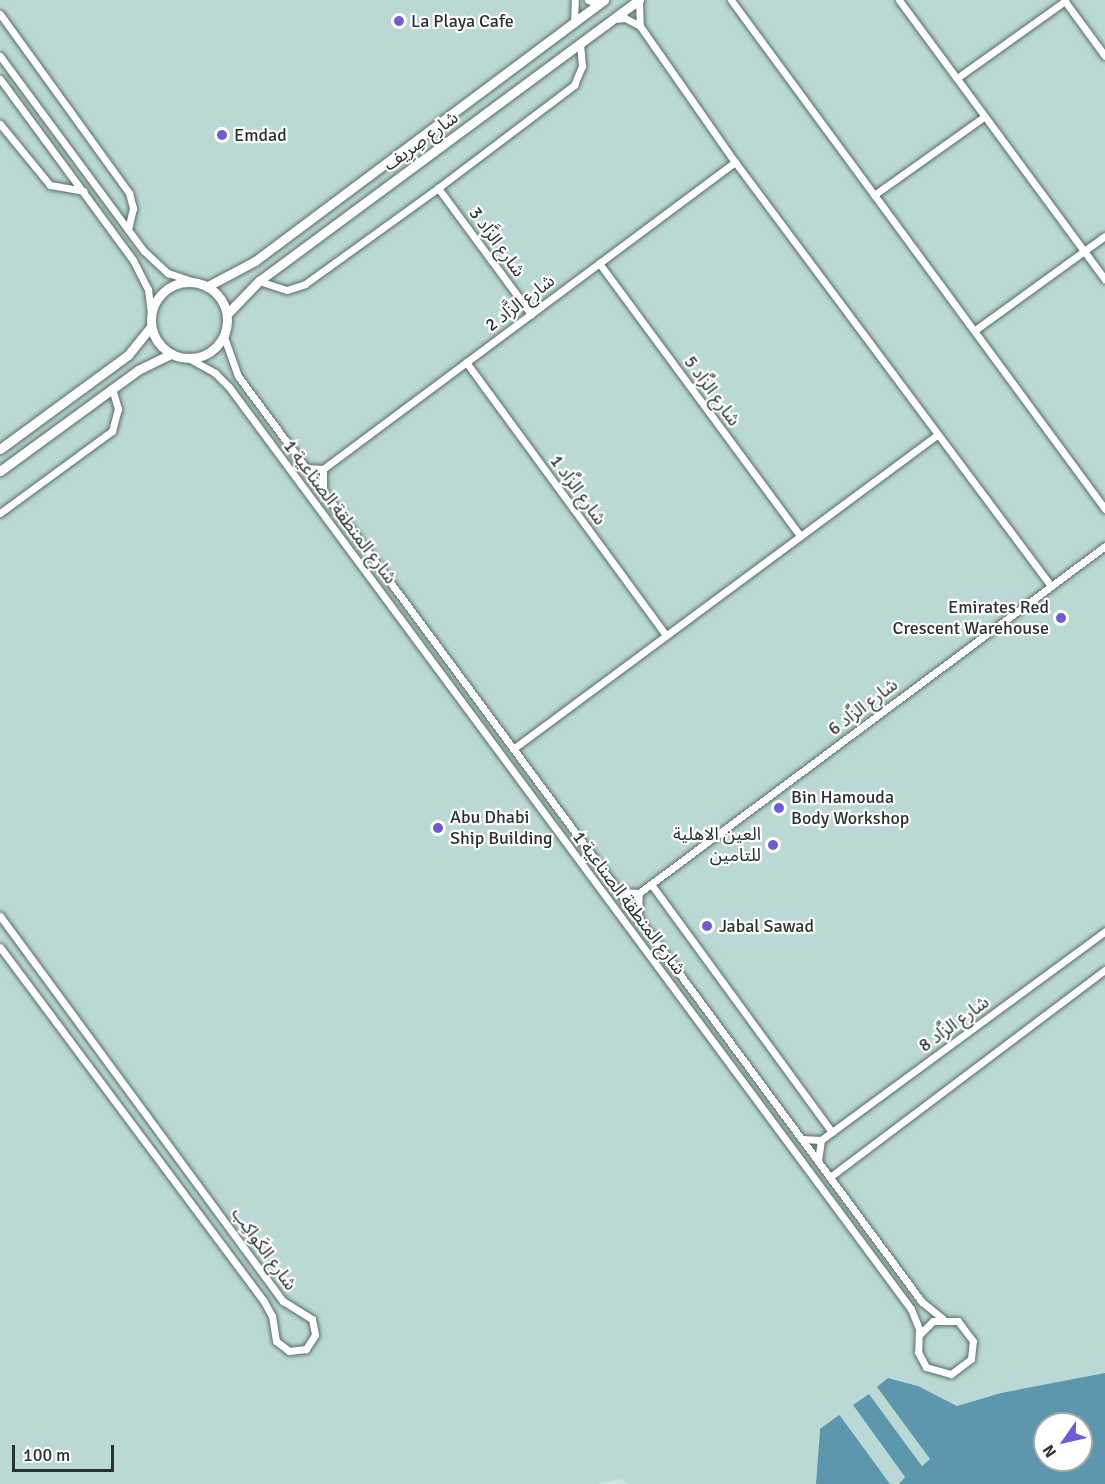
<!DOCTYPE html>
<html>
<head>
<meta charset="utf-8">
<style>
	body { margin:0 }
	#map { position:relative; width:1105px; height:1484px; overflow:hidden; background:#cfe4e1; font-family:Signika,"Noto Sans Arabic",sans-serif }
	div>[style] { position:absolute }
	.built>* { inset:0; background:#bbd9d4 }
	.water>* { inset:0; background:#5d97ad }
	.roads { filter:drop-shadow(0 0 2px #5a6c69) drop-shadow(0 0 2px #5a6c69) }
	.minor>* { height:7px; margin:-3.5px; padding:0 3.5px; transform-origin:3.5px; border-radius:3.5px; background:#fff }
	.major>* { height:9px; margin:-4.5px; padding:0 4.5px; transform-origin:4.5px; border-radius:4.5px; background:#fff }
	.major>.ring { margin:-4.5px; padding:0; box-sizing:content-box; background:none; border:9px solid #fff; border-radius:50% }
	.dots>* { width:16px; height:16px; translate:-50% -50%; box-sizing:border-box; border:3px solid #fff; border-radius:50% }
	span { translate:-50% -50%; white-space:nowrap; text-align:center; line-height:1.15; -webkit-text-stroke:4.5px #fff; paint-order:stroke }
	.poi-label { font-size:18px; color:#2b3331 }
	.left { translate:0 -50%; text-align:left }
	.right { translate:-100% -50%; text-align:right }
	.street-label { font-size:18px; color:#2b3331 }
	.north { position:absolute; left:1033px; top:1412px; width:60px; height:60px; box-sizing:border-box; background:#fff; border:2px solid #aaadad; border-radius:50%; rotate:236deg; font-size:16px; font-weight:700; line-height:24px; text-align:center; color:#2b3331 }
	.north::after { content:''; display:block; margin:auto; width:21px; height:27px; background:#6e5cd6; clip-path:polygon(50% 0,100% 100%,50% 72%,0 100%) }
	.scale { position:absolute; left:12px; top:1445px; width:102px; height:27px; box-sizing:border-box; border:3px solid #2b3331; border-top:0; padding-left:8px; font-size:18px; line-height:21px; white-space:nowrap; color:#2b3331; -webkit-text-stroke:4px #fff; paint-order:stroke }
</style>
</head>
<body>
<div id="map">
	<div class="built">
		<div style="clip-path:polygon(0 0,1105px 0,1105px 1373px,1001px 1393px,957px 1406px,918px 1386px,891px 1378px,930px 1460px,923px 1466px,869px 1394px,853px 1405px,905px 1477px,899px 1484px,890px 1484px,841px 1417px,819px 1432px,816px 1484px,631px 1484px,619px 1479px,597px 1484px,0 1484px)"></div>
	</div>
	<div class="water">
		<div style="clip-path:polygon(evenodd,1105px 1373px,1105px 1484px,899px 1484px,905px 1477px,853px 1405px,869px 1394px,922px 1466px,930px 1459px,877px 1387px,888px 1378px,918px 1386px,957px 1406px,1001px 1393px,1105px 1373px,1045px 1424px,1081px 1424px,1081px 1460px,1045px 1460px,1045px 1424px)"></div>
		<div style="clip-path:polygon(839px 1415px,841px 1417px,890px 1484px,816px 1484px,820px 1429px)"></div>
	</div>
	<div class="roads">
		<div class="minor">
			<div style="left:588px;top:0;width:12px;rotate:20deg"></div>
			<div style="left:731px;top:0;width:632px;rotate:53.69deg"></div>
			<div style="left:899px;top:0;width:347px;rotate:53.6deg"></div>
			<div style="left:1064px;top:0;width:69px;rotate:53.8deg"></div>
			<div style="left:639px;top:1px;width:25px;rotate:88deg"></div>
			<div style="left:640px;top:26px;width:166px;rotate:55.1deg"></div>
			<div style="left:735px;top:162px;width:529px;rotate:53.3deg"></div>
			<div style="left:0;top:14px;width:221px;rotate:54.2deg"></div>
			<div style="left:129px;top:193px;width:16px;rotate:75deg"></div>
			<div style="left:133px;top:208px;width:22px;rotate:103deg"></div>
			<div style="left:614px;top:19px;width:11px;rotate:-5deg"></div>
			<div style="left:625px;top:18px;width:17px;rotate:28deg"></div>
			<div style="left:574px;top:23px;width:23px;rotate:-88deg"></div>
			<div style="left:0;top:56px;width:242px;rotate:53.6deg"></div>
			<div style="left:144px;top:251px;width:33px;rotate:43deg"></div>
			<div style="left:168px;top:273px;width:28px;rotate:19deg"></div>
			<div style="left:957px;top:78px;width:133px;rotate:-35.5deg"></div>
			<div style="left:0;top:79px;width:225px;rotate:53.7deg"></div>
			<div style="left:133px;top:260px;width:33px;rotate:63deg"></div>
			<div style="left:148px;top:289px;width:26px;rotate:83deg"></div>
			<div style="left:0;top:124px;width:79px;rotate:50.7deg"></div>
			<div style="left:50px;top:185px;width:34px;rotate:10deg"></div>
			<div style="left:438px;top:188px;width:157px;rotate:53.6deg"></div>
			<div style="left:874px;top:195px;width:136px;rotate:-35.4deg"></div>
			<div style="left:599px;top:263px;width:339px;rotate:53.6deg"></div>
			<div style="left:259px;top:281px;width:29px;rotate:18deg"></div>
			<div style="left:287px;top:290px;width:19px;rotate:-18deg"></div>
			<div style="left:305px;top:284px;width:164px;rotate:-35.8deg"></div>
			<div style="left:438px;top:188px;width:171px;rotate:-37.1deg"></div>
			<div style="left:574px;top:85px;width:21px;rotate:-67deg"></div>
			<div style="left:582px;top:66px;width:22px;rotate:-95deg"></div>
			<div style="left:975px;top:330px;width:160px;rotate:-35.9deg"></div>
			<div style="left:224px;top:337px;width:41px;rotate:70.3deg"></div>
			<div style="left:238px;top:376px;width:1151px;rotate:53.55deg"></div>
			<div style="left:922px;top:1302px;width:26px;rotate:39deg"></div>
			<div style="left:190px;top:359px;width:29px;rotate:29deg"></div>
			<div style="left:215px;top:373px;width:20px;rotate:45deg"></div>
			<div style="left:229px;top:387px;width:1147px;rotate:53.51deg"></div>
			<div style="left:911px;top:1309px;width:22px;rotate:68deg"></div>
			<div style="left:919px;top:1329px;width:23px;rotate:92deg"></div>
			<div style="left:918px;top:1352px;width:17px;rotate:62deg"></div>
			<div style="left:926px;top:1367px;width:26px;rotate:16deg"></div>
			<div style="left:951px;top:1374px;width:25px;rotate:-37deg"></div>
			<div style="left:971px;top:1359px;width:18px;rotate:-84deg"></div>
			<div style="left:973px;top:1341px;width:25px;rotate:-127deg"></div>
			<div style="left:958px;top:1321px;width:25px;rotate:180deg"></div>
			<div style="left:933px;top:1321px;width:18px;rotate:135deg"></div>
			<div style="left:466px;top:362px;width:338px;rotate:53.8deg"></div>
			<div style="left:305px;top:468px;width:18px;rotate:3deg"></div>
			<div style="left:323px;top:469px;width:514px;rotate:-36.69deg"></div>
			<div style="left:323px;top:469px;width:21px;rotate:90deg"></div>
			<div style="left:0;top:513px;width:139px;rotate:-36.2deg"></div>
			<div style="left:112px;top:431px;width:23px;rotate:-75deg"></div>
			<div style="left:118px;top:409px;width:22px;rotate:-106deg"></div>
			<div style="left:513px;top:749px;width:528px;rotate:-36.52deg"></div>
			<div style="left:651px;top:884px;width:307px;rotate:53.9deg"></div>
			<div style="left:619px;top:892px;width:20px;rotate:3deg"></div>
			<div style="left:639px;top:893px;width:581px;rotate:-36.67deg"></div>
			<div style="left:0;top:916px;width:478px;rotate:53.7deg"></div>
			<div style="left:283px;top:1301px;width:34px;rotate:32deg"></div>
			<div style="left:312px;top:1319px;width:16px;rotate:79deg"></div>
			<div style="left:315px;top:1335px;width:17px;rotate:123deg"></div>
			<div style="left:306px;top:1349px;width:17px;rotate:173deg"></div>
			<div style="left:289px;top:1351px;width:16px;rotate:-142deg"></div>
			<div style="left:276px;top:1341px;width:25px;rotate:-99deg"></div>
			<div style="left:272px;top:1316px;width:18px;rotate:-119deg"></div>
			<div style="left:263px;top:1300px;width:440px;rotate:-126.7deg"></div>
			<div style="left:638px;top:917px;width:24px;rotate:-88deg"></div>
			<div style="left:802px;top:1139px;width:19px;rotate:3deg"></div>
			<div style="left:821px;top:1140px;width:353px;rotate:-36.3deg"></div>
			<div style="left:818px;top:1161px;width:21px;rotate:-82deg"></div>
			<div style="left:830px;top:1177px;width:344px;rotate:-37deg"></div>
		</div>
		<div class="major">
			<div class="ring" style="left:151px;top:282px;width:67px;height:67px"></div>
			<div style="left:208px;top:286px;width:53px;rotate:-28deg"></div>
			<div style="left:255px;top:261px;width:436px;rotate:-36.8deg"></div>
			<div style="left:227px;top:314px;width:46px;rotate:-45.9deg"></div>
			<div style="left:259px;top:281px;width:473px;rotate:-36.5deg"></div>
			<div style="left:0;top:449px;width:159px;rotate:-36.3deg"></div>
			<div style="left:128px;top:355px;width:36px;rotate:-51deg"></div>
			<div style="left:0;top:471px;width:171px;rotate:-36.2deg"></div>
			<div style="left:138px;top:370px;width:37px;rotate:-26deg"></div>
		</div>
	</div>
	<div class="dots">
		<div style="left:399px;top:21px;background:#6e5cd6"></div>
		<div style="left:222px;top:135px;background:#6e5cd6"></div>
		<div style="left:1061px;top:618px;background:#6e5cd6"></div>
		<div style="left:779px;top:808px;background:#6e5cd6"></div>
		<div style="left:438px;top:828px;background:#6e5cd6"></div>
		<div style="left:773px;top:845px;background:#6e5cd6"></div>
		<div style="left:707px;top:926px;background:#6e5cd6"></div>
	</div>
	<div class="poi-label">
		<span class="left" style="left:411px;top:21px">La Playa Cafe</span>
		<span class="left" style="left:234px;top:135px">Emdad</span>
		<span class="right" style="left:1049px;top:618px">Emirates Red<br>Crescent Warehouse</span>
		<span class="left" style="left:791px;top:808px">Bin Hamouda<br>Body Workshop</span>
		<span class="left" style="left:450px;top:828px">Abu Dhabi<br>Ship Building</span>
		<span class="right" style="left:761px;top:845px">العين الاهلية<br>للتامين</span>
		<span class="left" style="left:719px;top:926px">Jabal Sawad</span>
	</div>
	<div class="street-label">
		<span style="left:421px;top:141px;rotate:-36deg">شارع صِرِيف</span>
		<span style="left:497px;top:242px;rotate:54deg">شارع الزَّاد 3</span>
		<span style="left:520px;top:303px;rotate:-37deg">شارع الزَّاد 2</span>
		<span style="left:712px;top:391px;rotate:54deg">شارع الزَّاد 5</span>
		<span style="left:578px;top:490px;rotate:54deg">شارع الزَّاد 1</span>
		<span style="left:340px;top:512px;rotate:53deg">شارع المنطقة الصناعية 1</span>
		<span style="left:863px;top:707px;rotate:-37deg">شارع الزَّاد 6</span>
		<span style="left:629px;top:903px;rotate:53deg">شارع المنطقة الصناعية 1</span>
		<span style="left:954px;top:1024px;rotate:-36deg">شارع الزَّاد 8</span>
		<span style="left:264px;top:1249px;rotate:54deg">شارع الكَواكِب</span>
	</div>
	<div class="north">N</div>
	<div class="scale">100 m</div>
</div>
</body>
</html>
